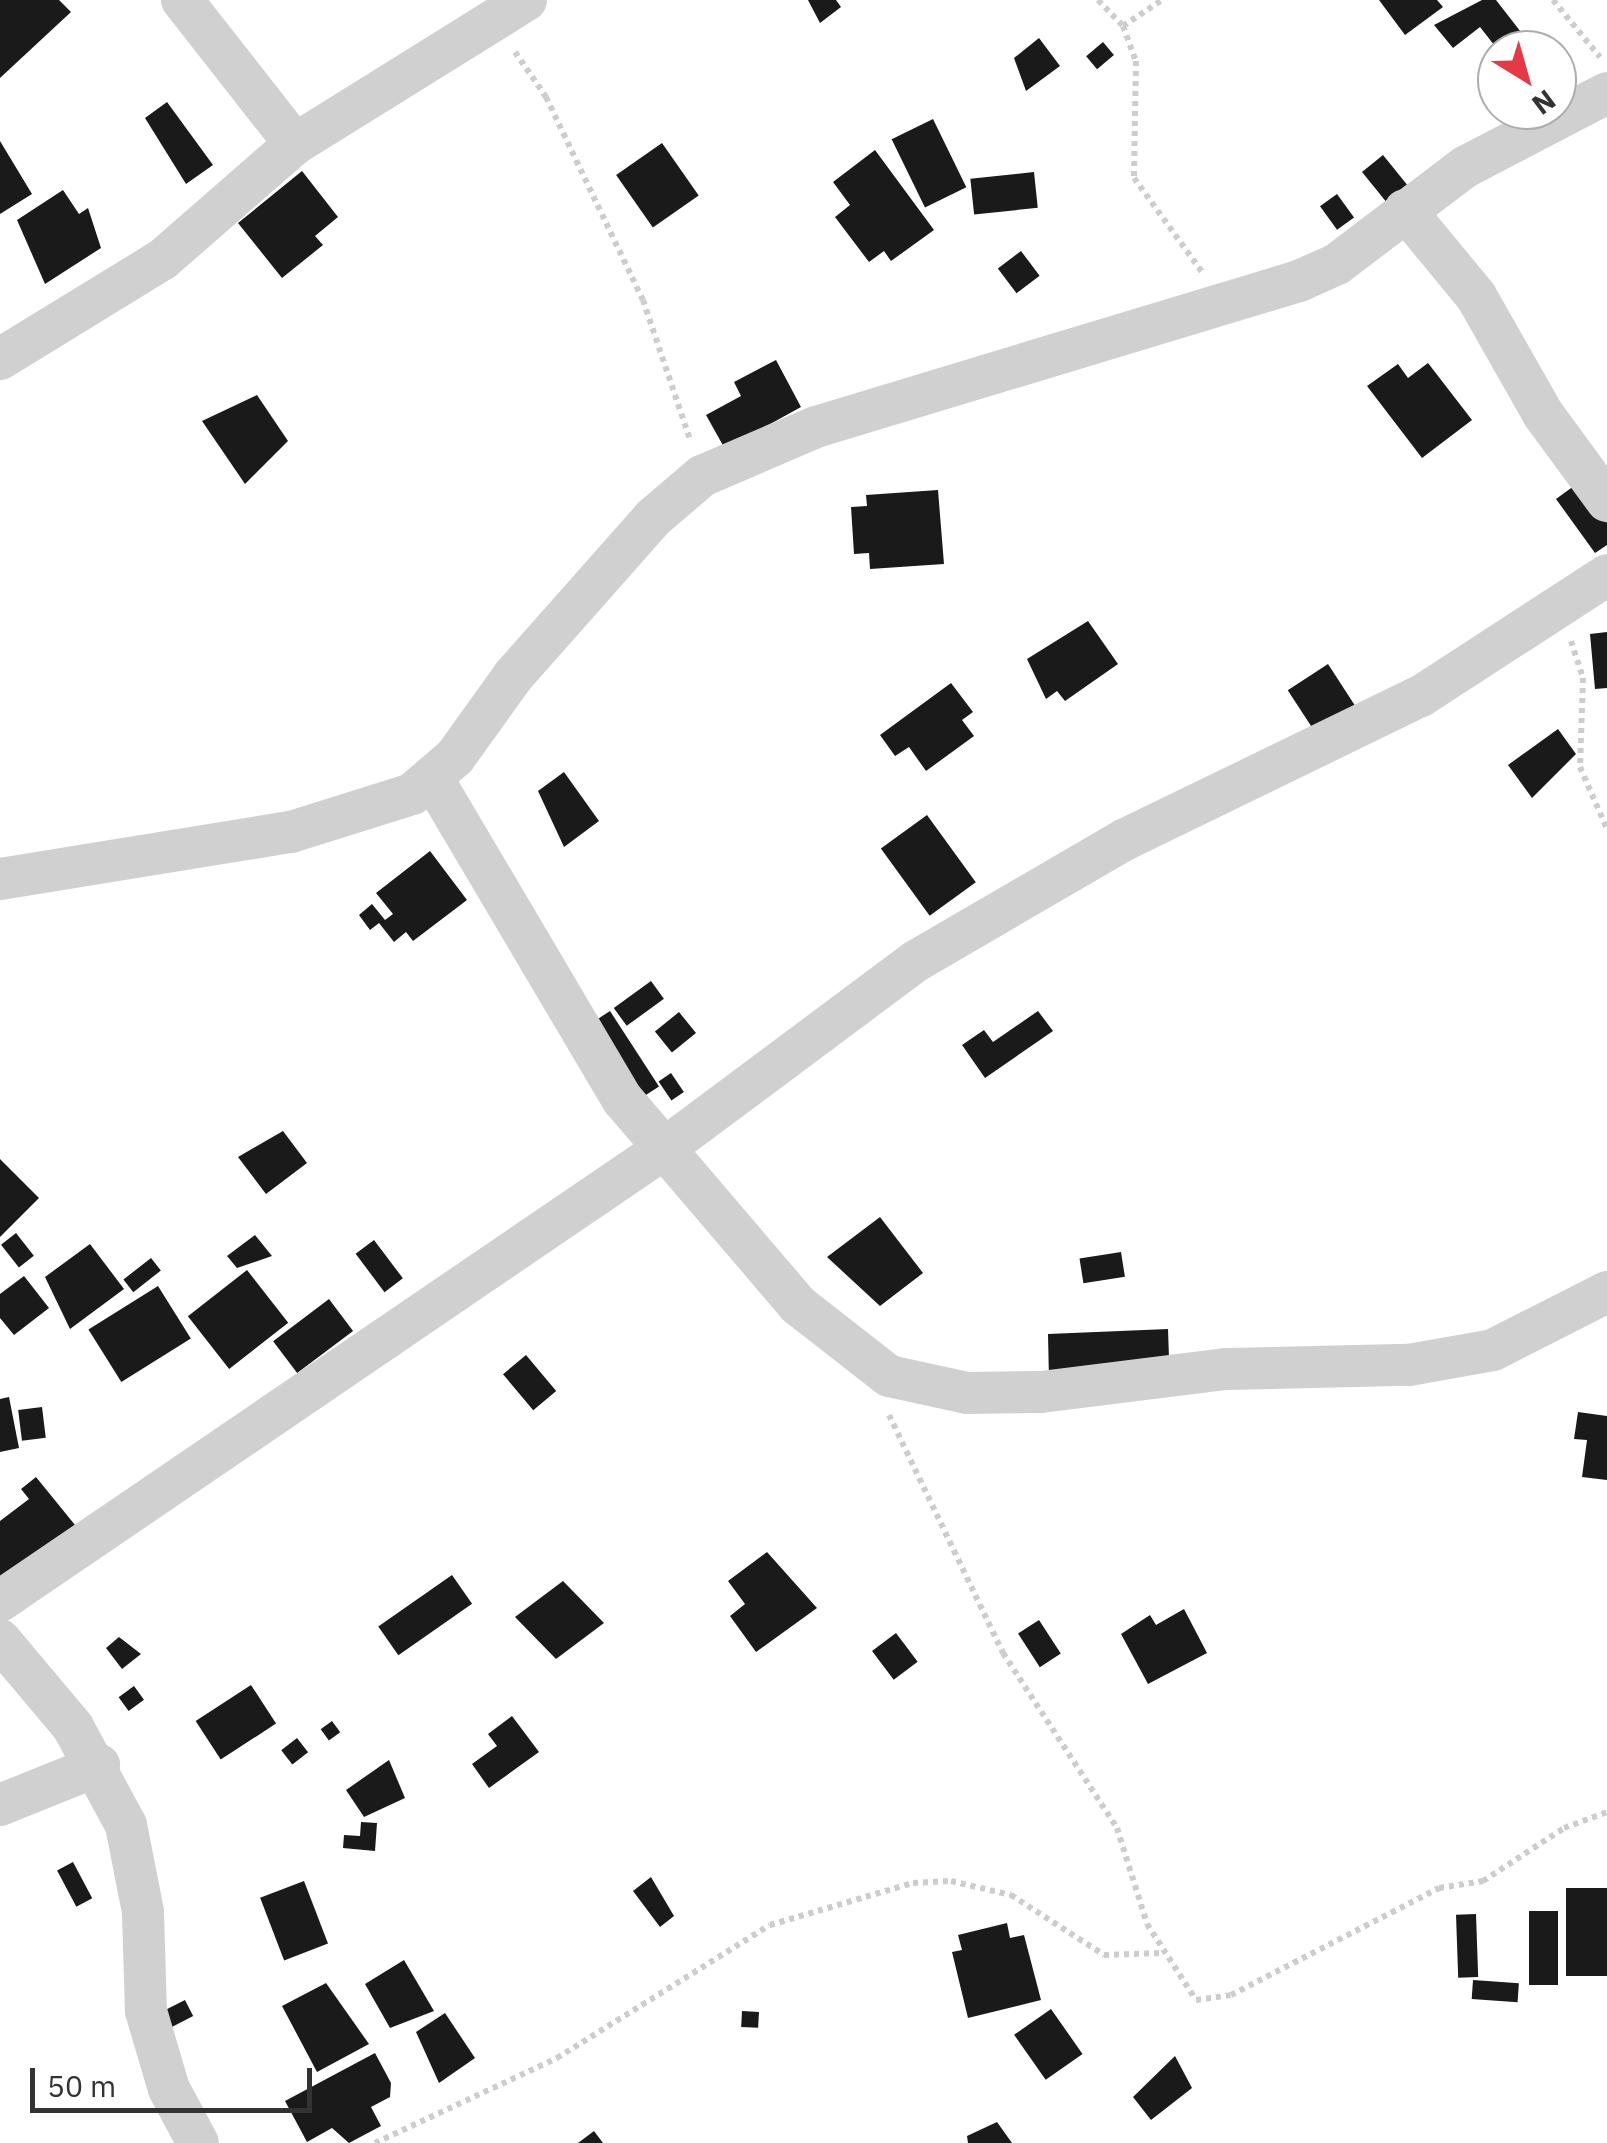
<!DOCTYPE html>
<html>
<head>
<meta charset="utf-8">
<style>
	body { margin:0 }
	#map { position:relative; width:1607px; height:2143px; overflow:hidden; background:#fff; font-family:"IBM Plex Sans",sans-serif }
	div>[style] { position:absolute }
	.building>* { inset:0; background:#1a1a1a; transform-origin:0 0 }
	.path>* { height:6px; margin-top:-3px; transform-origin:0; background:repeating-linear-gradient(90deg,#cdcdcd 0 5px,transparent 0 10px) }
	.minor>* { height:42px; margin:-21px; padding:0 21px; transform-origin:21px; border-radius:21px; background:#d0d0d0 }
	span { translate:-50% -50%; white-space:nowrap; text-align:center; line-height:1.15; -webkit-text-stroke:10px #fff; paint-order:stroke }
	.north { position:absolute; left:1477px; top:30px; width:100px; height:100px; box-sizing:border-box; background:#fff; border:2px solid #adadad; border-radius:50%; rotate:143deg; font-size:28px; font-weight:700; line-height:40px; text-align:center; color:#333 }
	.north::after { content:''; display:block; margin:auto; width:35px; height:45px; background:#e63946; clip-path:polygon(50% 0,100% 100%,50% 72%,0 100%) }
	.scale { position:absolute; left:30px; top:2068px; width:282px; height:45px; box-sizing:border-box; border:5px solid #333; border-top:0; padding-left:12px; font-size:30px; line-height:35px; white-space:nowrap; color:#333; -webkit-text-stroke:8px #fff; paint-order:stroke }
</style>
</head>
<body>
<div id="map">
	<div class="building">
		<div style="clip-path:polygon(0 0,59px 0,71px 12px,0 78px)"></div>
		<div style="clip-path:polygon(808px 0,836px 0,841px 7px,820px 23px)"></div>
		<div style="clip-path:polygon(1379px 0,1437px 0,1443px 7px,1405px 35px)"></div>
		<div style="clip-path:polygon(1482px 0,1496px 0,1524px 36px,1498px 50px,1480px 27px,1453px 48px,1434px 25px)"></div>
		<div style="clip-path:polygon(1039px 38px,1060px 66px,1026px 91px,1014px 58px)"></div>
		<div style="left:1103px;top:42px;width:17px;height:22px;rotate:50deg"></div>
		<div style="clip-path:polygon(167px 102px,213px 165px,186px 184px,145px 118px)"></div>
		<div style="left:933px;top:119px;width:76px;height:46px;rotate:64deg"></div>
		<div style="clip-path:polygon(0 141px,32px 194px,0 214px)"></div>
		<div style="left:662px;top:143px;width:64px;height:56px;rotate:55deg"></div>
		<div style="clip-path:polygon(875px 150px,934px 230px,891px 261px,884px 251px,869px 262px,835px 217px,850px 205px,833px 182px)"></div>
		<div style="left:1383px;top:155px;width:38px;height:27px;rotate:51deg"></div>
		<div style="clip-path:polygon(302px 171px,338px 217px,315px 236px,323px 245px,282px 278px,238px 223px)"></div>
		<div style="left:1034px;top:172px;width:36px;height:64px;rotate:84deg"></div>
		<div style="clip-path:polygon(63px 190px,79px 214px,88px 208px,101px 248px,45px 284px,17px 220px)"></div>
		<div style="left:1337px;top:194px;width:29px;height:21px;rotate:54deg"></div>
		<div style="left:1021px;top:251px;width:31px;height:29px;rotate:53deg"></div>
		<div style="clip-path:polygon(776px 360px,801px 407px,725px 449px,706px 415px,741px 396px,734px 382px)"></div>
		<div style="clip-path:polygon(1428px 363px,1472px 420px,1422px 458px,1367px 386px,1398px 364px,1408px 378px)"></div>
		<div style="clip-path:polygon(257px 395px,288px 441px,245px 484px,202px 421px)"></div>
		<div style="clip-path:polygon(1578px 483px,1607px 523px,1607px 545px,1595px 553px,1556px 499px)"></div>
		<div style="clip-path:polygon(938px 490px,944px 564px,870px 569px,869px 553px,854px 554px,851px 507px,867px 506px,866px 495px)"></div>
		<div style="clip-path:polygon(1088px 621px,1118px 664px,1065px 701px,1057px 691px,1046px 699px,1027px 659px)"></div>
		<div style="clip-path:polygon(1607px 632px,1607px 688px,1595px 689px,1590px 634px)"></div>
		<div style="left:1328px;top:664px;width:53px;height:48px;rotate:57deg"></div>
		<div style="clip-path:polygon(951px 683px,973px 712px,962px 720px,974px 736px,926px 771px,909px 747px,895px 756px,880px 735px)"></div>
		<div style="clip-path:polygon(1558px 729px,1576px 754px,1532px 798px,1508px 765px)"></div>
		<div style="clip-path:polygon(564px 772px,599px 821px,564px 847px,538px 791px)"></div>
		<div style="left:927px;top:815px;width:83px;height:57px;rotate:54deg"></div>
		<div style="clip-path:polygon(430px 851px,467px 900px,413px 941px,406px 932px,394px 942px,379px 923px,370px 930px,359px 915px,372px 904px,385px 920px,393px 914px,376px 893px)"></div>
		<div style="left:651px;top:981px;width:22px;height:46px;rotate:54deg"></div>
		<div style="left:610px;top:1011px;width:90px;height:28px;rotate:57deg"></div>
		<div style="clip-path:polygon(1038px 1011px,1053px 1031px,985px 1078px,962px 1045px,984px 1030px,993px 1042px)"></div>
		<div style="left:679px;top:1012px;width:27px;height:31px;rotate:51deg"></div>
		<div style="left:671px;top:1073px;width:23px;height:15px;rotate:56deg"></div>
		<div style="clip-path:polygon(283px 1131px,307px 1163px,266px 1194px,238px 1157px)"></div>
		<div style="clip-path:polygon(0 1159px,39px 1198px,0 1237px)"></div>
		<div style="clip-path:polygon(880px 1217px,923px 1273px,880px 1306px,827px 1257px)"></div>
		<div style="left:16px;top:1233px;width:29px;height:19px;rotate:52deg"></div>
		<div style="clip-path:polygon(255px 1235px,272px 1256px,237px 1268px,227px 1256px)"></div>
		<div style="left:374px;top:1240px;width:48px;height:23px;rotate:53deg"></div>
		<div style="clip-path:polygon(90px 1244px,124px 1289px,70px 1329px,45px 1277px)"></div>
		<div style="left:1121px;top:1252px;width:25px;height:42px;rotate:81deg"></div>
		<div style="left:151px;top:1258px;width:16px;height:35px;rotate:52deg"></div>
		<div style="left:247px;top:1270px;width:67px;height:75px;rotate:52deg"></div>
		<div style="clip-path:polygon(24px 1276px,49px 1308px,14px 1335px,0 1318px,0 1294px)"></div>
		<div style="left:158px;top:1286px;width:62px;height:82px;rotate:58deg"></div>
		<div style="left:329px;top:1299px;width:40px;height:70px;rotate:53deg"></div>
		<div style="clip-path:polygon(1168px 1329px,1169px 1358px,1049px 1380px,1048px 1334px)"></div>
		<div style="left:526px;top:1355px;width:47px;height:30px;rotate:50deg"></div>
		<div style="clip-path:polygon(9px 1397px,19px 1448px,0 1452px,0 1399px)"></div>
		<div style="left:42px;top:1407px;width:31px;height:24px;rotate:83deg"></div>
		<div style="clip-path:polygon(1578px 1412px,1607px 1416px,1607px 1480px,1582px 1477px,1587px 1440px,1574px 1439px)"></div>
		<div style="clip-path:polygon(36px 1477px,75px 1525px,0 1580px,0 1521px,29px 1499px,21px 1489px)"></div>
		<div style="clip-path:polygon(767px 1552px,817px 1608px,756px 1652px,730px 1616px,745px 1604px,728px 1581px)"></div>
		<div style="left:452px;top:1575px;width:35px;height:90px;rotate:55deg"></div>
		<div style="clip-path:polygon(563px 1581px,604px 1623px,556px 1659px,515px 1617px)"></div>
		<div style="clip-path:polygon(1184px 1609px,1207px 1653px,1148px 1684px,1121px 1634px,1150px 1615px,1156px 1625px)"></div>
		<div style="left:1039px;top:1620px;width:40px;height:25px;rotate:57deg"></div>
		<div style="left:896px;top:1633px;width:36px;height:30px;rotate:53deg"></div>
		<div style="clip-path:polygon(119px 1637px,141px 1654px,122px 1669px,106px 1648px)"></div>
		<div style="left:251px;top:1685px;width:46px;height:66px;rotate:57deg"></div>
		<div style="left:134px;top:1686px;width:17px;height:19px;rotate:54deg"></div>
		<div style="clip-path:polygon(512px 1716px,539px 1752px,489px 1788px,472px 1764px,497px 1746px,488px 1734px)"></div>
		<div style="left:332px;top:1721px;width:14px;height:14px;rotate:54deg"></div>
		<div style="left:297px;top:1738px;width:18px;height:20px;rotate:52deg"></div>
		<div style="clip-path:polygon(389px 1760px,405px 1798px,364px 1817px,346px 1790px)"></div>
		<div style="clip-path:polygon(361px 1822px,377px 1823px,375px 1851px,343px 1848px,344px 1835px,360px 1836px)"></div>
		<div style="left:73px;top:1862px;width:41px;height:18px;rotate:62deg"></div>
		<div style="clip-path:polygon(651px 1877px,674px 1916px,660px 1927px,633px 1891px)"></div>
		<div style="left:304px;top:1881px;width:67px;height:47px;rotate:69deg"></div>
		<div style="left:1566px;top:1888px;width:41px;height:88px"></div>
		<div style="left:1529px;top:1911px;width:29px;height:74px"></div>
		<div style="left:1476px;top:1914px;width:63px;height:20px;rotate:88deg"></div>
		<div style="clip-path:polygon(1007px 1923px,1010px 1938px,1024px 1935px,1041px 2000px,968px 2018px,952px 1952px,962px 1950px,958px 1935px)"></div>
		<div style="clip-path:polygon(404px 1960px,434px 2011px,390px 2028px,365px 1984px)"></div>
		<div style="left:1473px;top:1980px;width:46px;height:19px;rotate:4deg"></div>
		<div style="clip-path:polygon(326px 1983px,369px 2044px,317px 2072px,282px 2006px)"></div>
		<div style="left:185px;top:2000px;width:18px;height:25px;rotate:63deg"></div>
		<div style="left:1051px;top:2009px;width:55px;height:45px;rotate:55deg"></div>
		<div style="left:742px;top:2011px;width:17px;height:16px;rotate:3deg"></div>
		<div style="clip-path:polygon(445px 2013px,475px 2058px,439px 2083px,416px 2032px)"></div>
		<div style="clip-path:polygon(375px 2053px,391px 2083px,390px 2097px,371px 2107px,381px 2126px,349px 2143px,332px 2128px,307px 2142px,285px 2101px)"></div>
		<div style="clip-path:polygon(1175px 2056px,1192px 2088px,1151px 2120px,1133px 2097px)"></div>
		<div style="clip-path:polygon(997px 2122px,1012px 2143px,968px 2143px,967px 2136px)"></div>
		<div style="clip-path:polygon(594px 2131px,603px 2143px,578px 2143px)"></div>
	</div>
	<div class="path">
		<div style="left:1098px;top:0;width:36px;rotate:46deg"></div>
		<div style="left:1123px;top:26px;width:37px;rotate:70deg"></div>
		<div style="left:1136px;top:61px;width:117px;rotate:91deg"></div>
		<div style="left:1134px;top:178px;width:116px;rotate:54.1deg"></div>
		<div style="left:1553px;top:0;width:74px;rotate:50.5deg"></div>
		<div style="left:1123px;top:26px;width:47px;rotate:-33.7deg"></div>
		<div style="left:515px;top:52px;width:55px;rotate:55.4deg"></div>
		<div style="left:546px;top:97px;width:225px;rotate:64.5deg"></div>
		<div style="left:643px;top:300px;width:148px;rotate:71.4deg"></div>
		<div style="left:1571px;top:641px;width:39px;rotate:72deg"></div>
		<div style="left:1583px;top:678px;width:89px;rotate:91.9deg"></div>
		<div style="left:1580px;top:767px;width:68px;rotate:66.5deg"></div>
		<div style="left:889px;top:1415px;width:264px;rotate:64.4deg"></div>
		<div style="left:1003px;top:1653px;width:209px;rotate:56.9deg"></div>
		<div style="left:1117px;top:1828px;width:101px;rotate:72.6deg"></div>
		<div style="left:1147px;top:1924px;width:90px;rotate:57.2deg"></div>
		<div style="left:1196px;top:2000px;width:35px;rotate:-8deg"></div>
		<div style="left:1231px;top:1995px;width:234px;rotate:-27.2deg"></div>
		<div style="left:1439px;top:1888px;width:45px;rotate:-9deg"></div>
		<div style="left:1483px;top:1881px;width:97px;rotate:-33.2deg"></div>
		<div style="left:1564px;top:1828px;width:46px;rotate:-20.4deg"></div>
		<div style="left:375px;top:2143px;width:201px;rotate:-25deg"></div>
		<div style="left:557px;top:2058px;width:251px;rotate:-32deg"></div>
		<div style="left:770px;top:1925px;width:149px;rotate:-16.4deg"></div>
		<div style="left:913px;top:1883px;width:38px;rotate:-3deg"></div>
		<div style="left:951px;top:1881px;width:62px;rotate:13.1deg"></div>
		<div style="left:1011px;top:1895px;width:111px;rotate:32.8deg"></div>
		<div style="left:1104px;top:1955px;width:59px;rotate:-1.9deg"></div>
	</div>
	<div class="minor">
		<div style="left:182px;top:0;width:183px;rotate:51.9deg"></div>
		<div style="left:1405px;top:210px;width:112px;rotate:50.5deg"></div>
		<div style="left:1476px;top:296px;width:136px;rotate:60.4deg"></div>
		<div style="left:1543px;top:414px;width:108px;rotate:53.7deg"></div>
		<div style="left:0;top:359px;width:191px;rotate:-31.5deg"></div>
		<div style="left:163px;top:259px;width:175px;rotate:-41.1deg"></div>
		<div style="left:295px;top:144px;width:272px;rotate:-31.9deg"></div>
		<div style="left:434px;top:781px;width:371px;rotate:59.4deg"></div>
		<div style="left:623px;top:1100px;width:270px;rotate:49.5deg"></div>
		<div style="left:798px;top:1305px;width:115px;rotate:38deg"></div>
		<div style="left:889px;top:1376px;width:80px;rotate:12.3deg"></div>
		<div style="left:967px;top:1393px;width:74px;rotate:-0.8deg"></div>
		<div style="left:1041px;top:1392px;width:186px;rotate:-7.1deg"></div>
		<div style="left:1226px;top:1369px;width:183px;rotate:-1.3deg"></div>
		<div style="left:1409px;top:1365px;width:85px;rotate:-10.1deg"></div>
		<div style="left:1493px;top:1350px;width:128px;rotate:-27deg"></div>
		<div style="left:0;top:879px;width:295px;rotate:-9.2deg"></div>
		<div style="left:291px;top:832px;width:127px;rotate:-17.4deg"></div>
		<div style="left:412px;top:794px;width:57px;rotate:-40.7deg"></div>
		<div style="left:455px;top:757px;width:101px;rotate:-54.3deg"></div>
		<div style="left:514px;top:675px;width:211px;rotate:-48.5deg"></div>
		<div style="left:654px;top:517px;width:63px;rotate:-40.5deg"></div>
		<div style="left:702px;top:476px;width:124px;rotate:-23.3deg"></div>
		<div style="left:816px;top:427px;width:505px;rotate:-16.82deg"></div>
		<div style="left:1299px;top:281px;width:42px;rotate:-24.1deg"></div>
		<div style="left:1337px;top:264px;width:161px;rotate:-37.2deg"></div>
		<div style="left:1465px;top:167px;width:160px;rotate:-27.5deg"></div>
		<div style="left:0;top:1601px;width:805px;rotate:-34.26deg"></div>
		<div style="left:665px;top:1148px;width:313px;rotate:-36.7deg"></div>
		<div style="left:916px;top:961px;width:243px;rotate:-30.2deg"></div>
		<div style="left:1126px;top:839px;width:328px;rotate:-25.9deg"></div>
		<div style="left:1421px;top:696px;width:222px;rotate:-33deg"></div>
		<div style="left:0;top:1640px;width:114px;rotate:50deg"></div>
		<div style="left:73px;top:1727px;width:111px;rotate:61.6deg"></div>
		<div style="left:126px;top:1825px;width:89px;rotate:78.9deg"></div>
		<div style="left:143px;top:1912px;width:99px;rotate:88.3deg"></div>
		<div style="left:146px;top:2011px;width:81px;rotate:73.6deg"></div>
		<div style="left:169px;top:2089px;width:61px;rotate:61.8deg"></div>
		<div style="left:0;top:1805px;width:107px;rotate:-22deg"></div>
	</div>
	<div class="north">N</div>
	<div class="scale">50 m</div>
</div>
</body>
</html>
